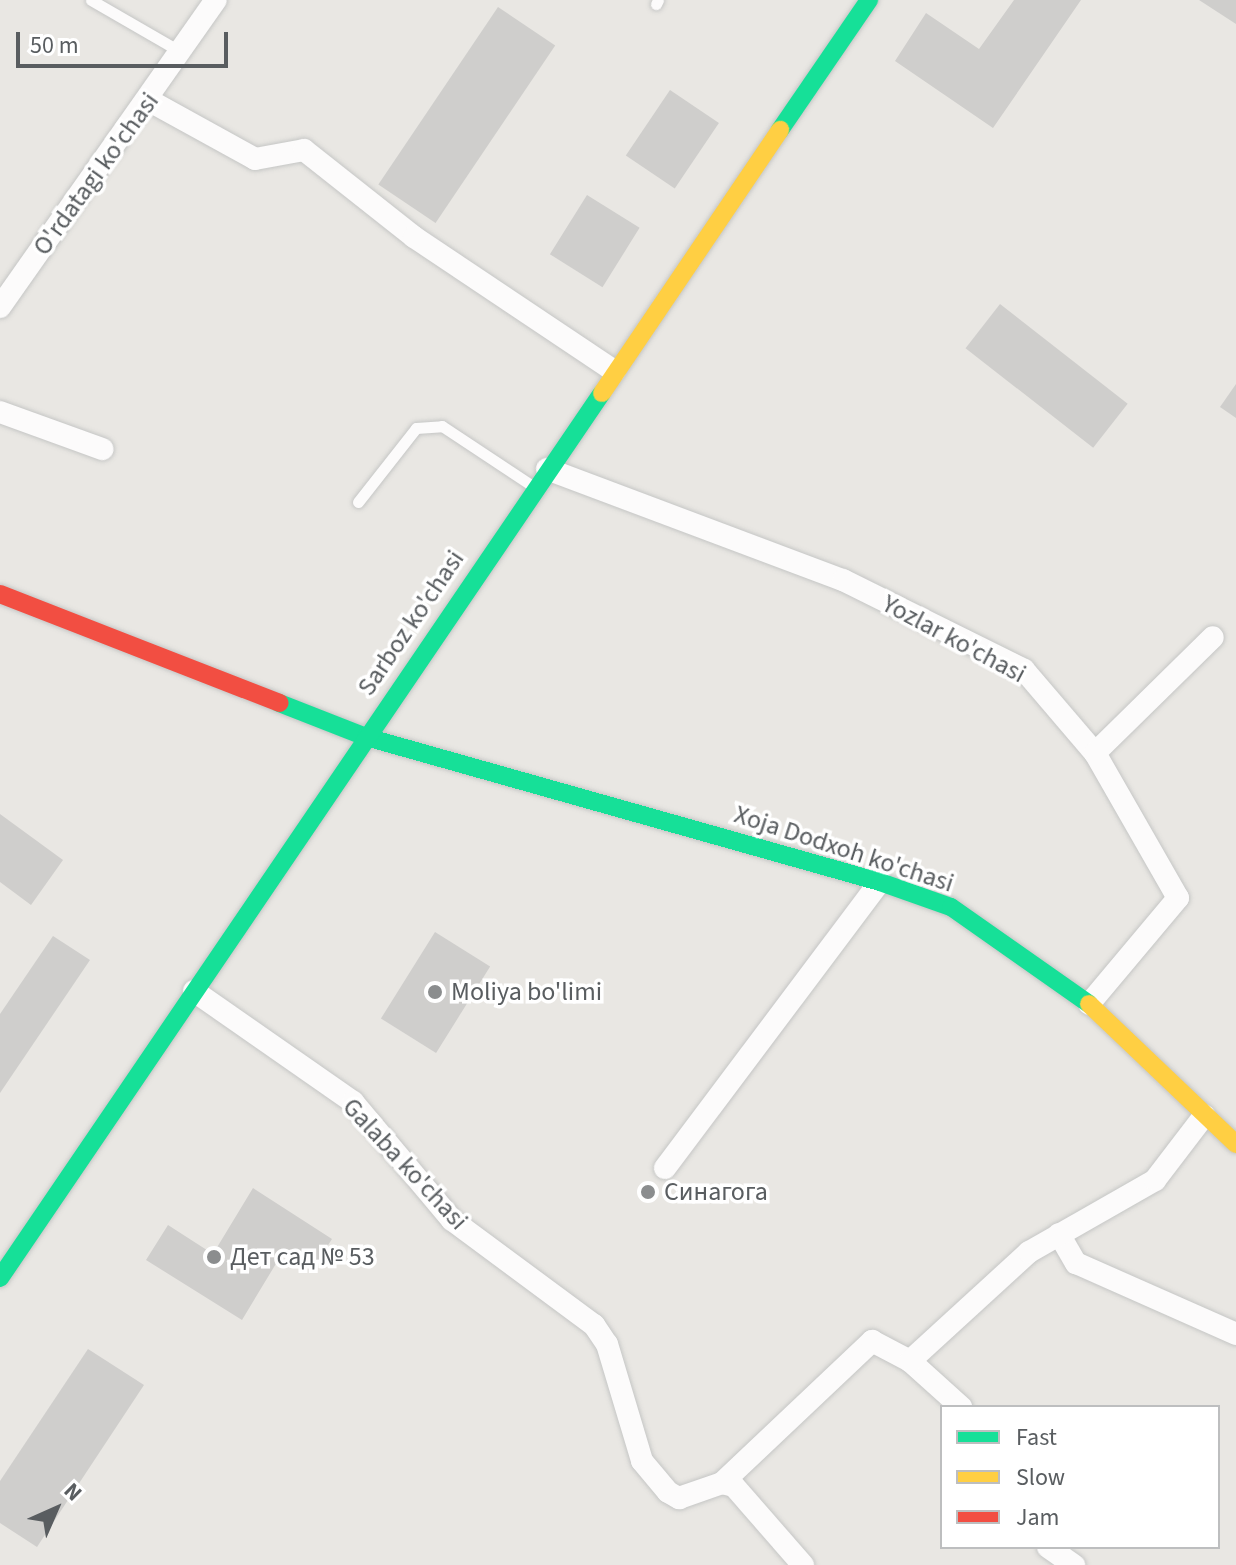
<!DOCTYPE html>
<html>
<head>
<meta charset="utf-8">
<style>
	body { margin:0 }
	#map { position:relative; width:1236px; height:1565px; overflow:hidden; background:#e9e7e3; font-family:"Source Sans 3",sans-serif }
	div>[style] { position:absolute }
	.building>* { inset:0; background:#cfcecc; transform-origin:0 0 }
	.roads { filter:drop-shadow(0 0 2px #c5c6c5) drop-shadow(0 0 2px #c5c6c5) }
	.lane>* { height:11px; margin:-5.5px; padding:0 5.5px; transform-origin:5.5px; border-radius:5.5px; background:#fcfbfb }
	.street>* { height:22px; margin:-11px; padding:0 11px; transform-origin:11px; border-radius:11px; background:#fcfbfb }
	.fast>* { height:18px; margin:-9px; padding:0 9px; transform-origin:9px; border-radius:9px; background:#16e098 }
	.slow>* { height:18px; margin:-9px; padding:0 9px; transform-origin:9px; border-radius:9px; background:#ffcf43 }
	.jam>* { height:18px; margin:-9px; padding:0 9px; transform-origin:9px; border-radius:9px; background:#f24e42 }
	.dots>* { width:22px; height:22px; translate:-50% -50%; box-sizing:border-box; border:4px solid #fff; border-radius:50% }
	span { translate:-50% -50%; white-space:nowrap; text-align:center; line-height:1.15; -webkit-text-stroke:7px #fff; paint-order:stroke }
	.street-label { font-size:26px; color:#595d60 }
	.poi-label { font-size:26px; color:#595d60 }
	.left { translate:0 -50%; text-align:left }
	.legend { position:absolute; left:940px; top:1405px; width:280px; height:144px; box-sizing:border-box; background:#fff; border:2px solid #bdbebf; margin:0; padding:10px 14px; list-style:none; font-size:24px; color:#595d60 }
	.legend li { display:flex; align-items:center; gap:16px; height:40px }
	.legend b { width:40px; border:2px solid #bdbebf }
	.north { position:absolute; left:16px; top:1469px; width:80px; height:80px; -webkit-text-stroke:6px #fff; paint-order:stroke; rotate:45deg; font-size:22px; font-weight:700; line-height:32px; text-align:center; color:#595d60 }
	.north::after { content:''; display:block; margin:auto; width:28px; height:36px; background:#595d60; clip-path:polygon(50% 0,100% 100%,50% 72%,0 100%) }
	.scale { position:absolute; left:16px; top:32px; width:212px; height:36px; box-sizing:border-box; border:4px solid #595d60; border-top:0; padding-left:10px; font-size:24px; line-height:28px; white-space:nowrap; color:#595d60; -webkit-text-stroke:6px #fff; paint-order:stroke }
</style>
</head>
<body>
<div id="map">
	<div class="building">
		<div style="clip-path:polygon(1014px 0,1081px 0,993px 128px,895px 61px,926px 13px,979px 49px)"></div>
		<div style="clip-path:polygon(1199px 0,1236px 0,1236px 24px)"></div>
		<div style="left:498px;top:7px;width:69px;height:214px;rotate:34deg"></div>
		<div style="left:670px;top:90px;width:59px;height:79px;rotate:34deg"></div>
		<div style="left:587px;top:195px;width:62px;height:70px;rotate:32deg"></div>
		<div style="left:1000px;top:304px;width:162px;height:56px;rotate:38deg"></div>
		<div style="clip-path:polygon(1236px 384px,1236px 418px,1220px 407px)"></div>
		<div style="clip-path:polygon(0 814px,63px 860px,31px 905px,0 882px)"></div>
		<div style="left:435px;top:932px;width:65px;height:102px;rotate:32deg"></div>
		<div style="clip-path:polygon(53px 936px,90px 960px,0 1093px,0 1014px)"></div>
		<div style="clip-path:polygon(253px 1188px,332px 1239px,312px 1270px,283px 1252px,242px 1320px,146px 1260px,168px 1225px,213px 1254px)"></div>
		<div style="clip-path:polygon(88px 1349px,144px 1385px,37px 1547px,0 1523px,0 1481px)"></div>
	</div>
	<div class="roads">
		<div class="lane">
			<div style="left:91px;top:0;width:104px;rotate:30deg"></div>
			<div style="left:656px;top:4px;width:4px;rotate:-63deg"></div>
			<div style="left:358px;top:502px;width:94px;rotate:-51.9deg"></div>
			<div style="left:416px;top:428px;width:26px;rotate:-4deg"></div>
			<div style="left:442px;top:426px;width:110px;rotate:33.5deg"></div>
		</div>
		<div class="street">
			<div style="left:150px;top:101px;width:120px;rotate:28.9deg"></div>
			<div style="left:255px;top:159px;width:50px;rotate:-10.4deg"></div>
			<div style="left:304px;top:150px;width:140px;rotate:38.3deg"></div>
			<div style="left:414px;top:237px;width:241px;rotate:33.8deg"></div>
			<div style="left:0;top:307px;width:375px;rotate:-54.9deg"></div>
			<div style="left:0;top:412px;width:109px;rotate:19.9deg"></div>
			<div style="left:547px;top:469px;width:316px;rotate:20.6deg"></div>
			<div style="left:843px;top:580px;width:202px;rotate:26.4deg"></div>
			<div style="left:1024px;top:670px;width:109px;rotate:49.5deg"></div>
			<div style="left:1095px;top:753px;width:167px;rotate:60.2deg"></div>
			<div style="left:1178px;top:898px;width:138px;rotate:130deg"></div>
			<div style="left:1095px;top:753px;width:165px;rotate:-44.5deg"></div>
			<div style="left:194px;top:991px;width:194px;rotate:34.9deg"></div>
			<div style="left:353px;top:1102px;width:154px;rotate:50deg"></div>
			<div style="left:452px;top:1220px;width:177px;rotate:36.5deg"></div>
			<div style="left:594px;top:1325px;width:23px;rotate:56deg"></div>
			<div style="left:607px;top:1344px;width:122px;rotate:73.3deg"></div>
			<div style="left:642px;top:1461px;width:40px;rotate:50deg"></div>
			<div style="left:668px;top:1492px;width:13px;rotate:29deg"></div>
			<div style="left:679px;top:1498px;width:46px;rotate:-19.2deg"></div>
			<div style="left:722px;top:1483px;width:12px;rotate:14deg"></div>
			<div style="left:734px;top:1486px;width:105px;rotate:48.9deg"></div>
			<div style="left:665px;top:1168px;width:358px;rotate:-53.1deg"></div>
			<div style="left:1059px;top:1234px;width:34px;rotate:60deg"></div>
			<div style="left:1076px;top:1263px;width:175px;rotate:23.9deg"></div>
			<div style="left:910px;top:1361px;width:69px;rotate:42deg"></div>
			<div style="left:722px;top:1483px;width:207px;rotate:-43.4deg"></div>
			<div style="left:872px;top:1341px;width:43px;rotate:27.8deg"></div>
			<div style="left:910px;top:1361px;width:161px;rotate:-42.5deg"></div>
			<div style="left:1029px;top:1252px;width:145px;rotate:-29.7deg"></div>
			<div style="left:1155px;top:1180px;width:81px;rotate:-52.6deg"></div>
			<div style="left:1048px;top:1547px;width:32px;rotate:35deg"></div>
		</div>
		<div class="fast">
			<div style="left:780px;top:130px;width:158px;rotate:-55.6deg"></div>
			<div style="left:279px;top:703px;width:93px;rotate:21.3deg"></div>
			<div style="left:366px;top:737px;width:534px;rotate:15.75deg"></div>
			<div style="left:880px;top:882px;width:75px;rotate:19.4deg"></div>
			<div style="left:951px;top:907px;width:169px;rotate:35.1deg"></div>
			<div style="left:0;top:1278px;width:1070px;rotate:-55.78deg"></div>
		</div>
		<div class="slow">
			<div style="left:602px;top:393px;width:318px;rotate:-55.9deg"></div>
			<div style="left:1089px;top:1004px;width:203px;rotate:43.6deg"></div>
		</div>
		<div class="jam">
			<div style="left:0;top:594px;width:300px;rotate:21.3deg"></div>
		</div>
	</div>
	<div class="dots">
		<div style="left:435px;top:992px;background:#8b8d8e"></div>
		<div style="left:648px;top:1192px;background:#8b8d8e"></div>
		<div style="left:214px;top:1257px;background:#8b8d8e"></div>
	</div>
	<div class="street-label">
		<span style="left:96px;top:174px;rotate:-54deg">O'rdatagi ko'chasi</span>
		<span style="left:411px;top:623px;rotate:-56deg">Sarboz ko'chasi</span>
		<span style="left:954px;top:639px;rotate:28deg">Yozlar ko'chasi</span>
		<span style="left:844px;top:849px;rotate:18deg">Xoja Dodxoh ko'chasi</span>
		<span style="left:405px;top:1164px;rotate:47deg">Galaba ko'chasi</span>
	</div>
	<div class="poi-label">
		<span class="left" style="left:451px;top:992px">Moliya bo'limi</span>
		<span class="left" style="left:664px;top:1192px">Синагога</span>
		<span class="left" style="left:230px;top:1257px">Дет сад № 53</span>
	</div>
	<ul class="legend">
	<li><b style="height:10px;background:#16e098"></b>Fast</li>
	<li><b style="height:10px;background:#ffcf43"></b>Slow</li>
	<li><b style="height:10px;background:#f24e42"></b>Jam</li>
	</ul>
	<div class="north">N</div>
	<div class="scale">50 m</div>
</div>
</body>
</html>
